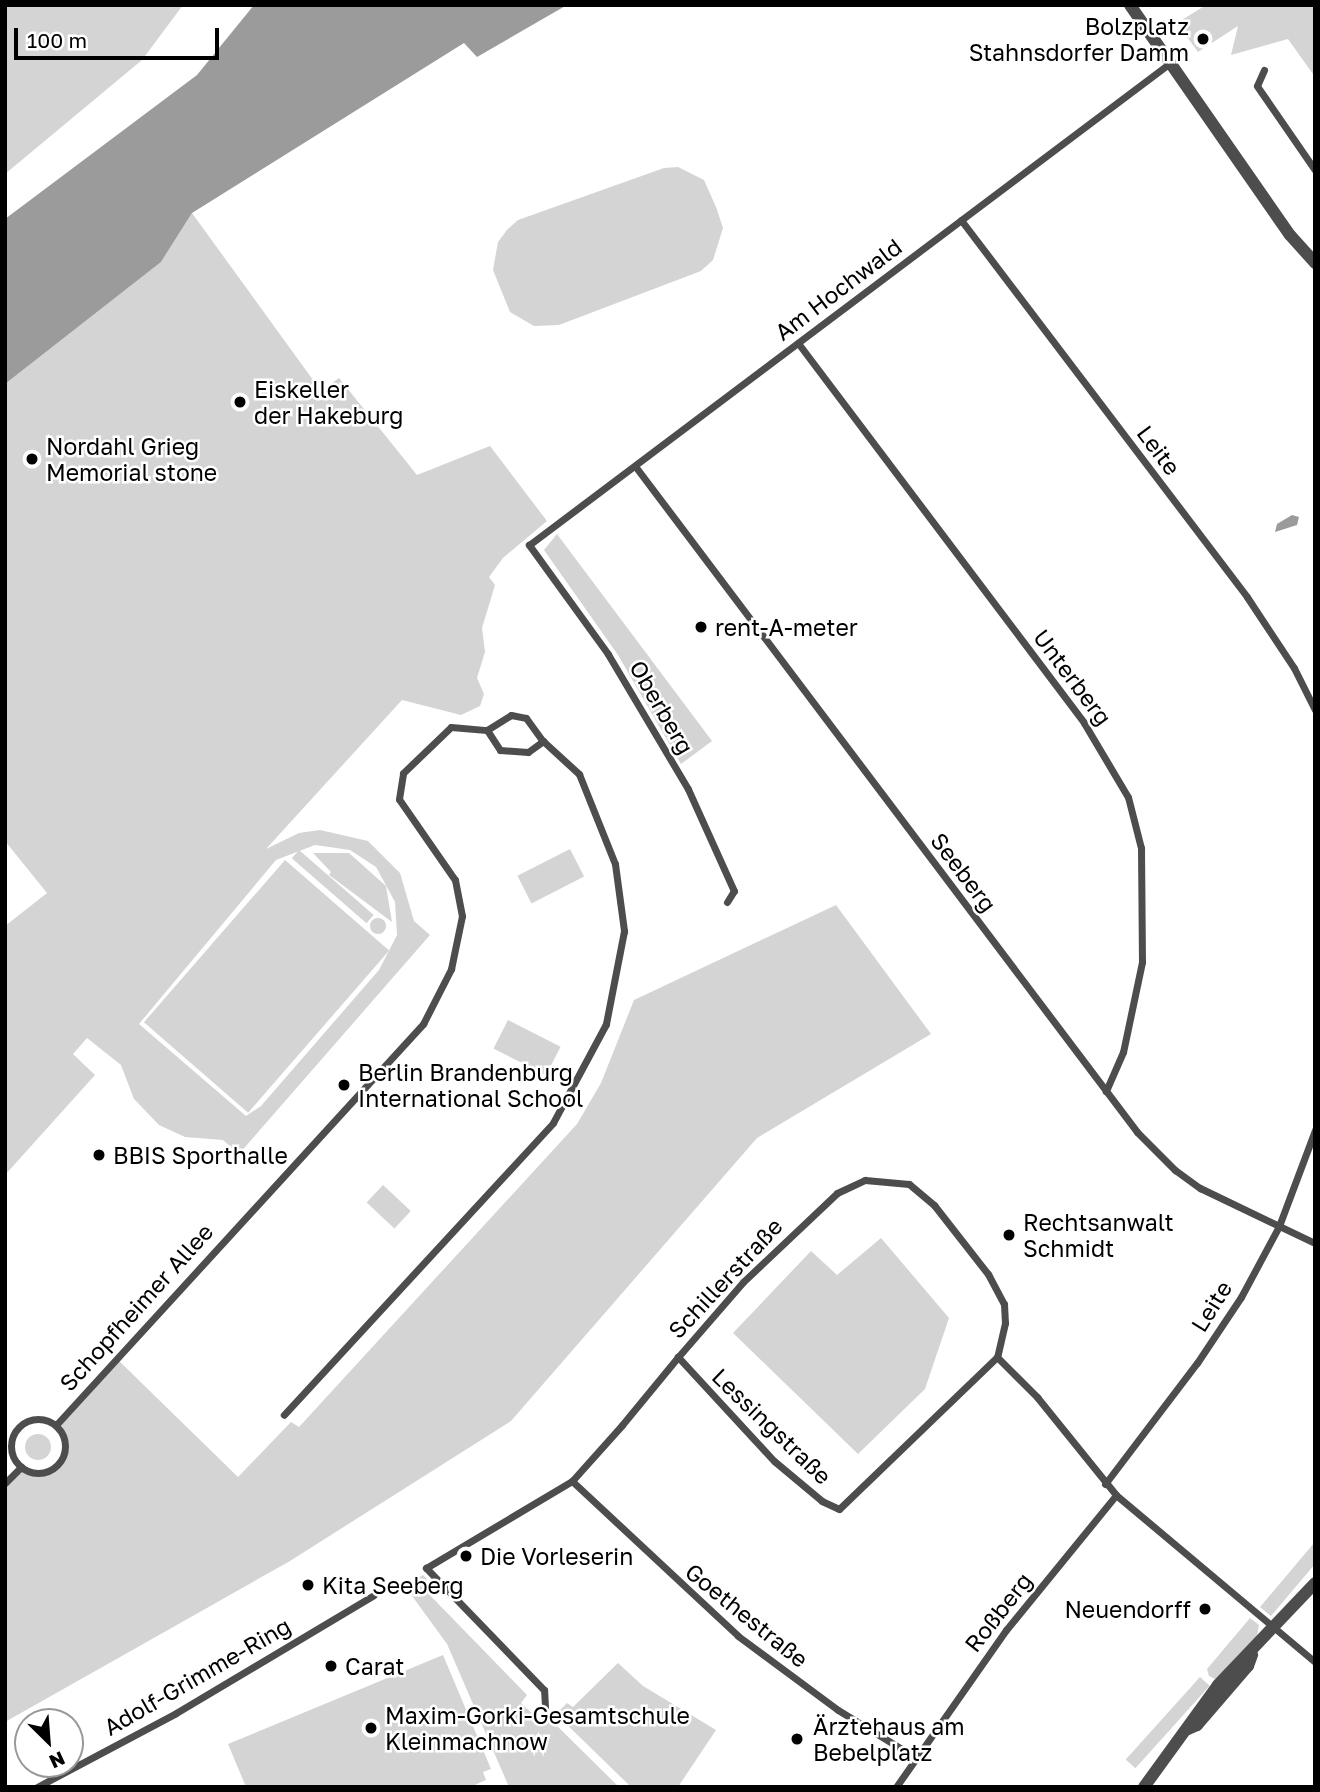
<!DOCTYPE html>
<html>
<head>
<meta charset="utf-8">
<style>
	body { margin:0 }
	#map { position:relative; width:1320px; height:1792px; overflow:hidden; background:#fff; font-family:"Golos Text",sans-serif }
	div>[style] { position:absolute }
	.green>* { inset:0; background:#d4d4d4; transform-origin:0 0 }
	.round { border-radius:50% }
	.water>* { inset:0; background:#9b9b9b }
	.minor>* { height:7px; margin:-3.5px; padding:0 3.5px; transform-origin:3.5px; border-radius:3.5px; background:#4d4d4d }
	.minor>.ring { margin:-3.5px; padding:0; box-sizing:content-box; background:none; border:7px solid #4d4d4d; border-radius:50% }
	.tertiary>* { height:12px; margin:-6px; padding:0 6px; transform-origin:6px; border-radius:6px; background:#4d4d4d }
	.dots>* { width:19px; height:19px; translate:-50% -50%; box-sizing:border-box; border:4px solid #fff; border-radius:50% }
	span { translate:-50% -50%; white-space:nowrap; text-align:center; line-height:1.15; -webkit-text-stroke:5px #fff; paint-order:stroke }
	.poi-label { font-size:23px; color:#000 }
	.right { translate:-100% -50%; text-align:right }
	.left { translate:0 -50%; text-align:left }
	.street-label { font-size:23px; color:#000 }
	.frame { position:absolute; inset:0; border:7px solid #000; pointer-events:none }
	.north { position:absolute; left:14px; top:1708px; width:70px; height:70px; box-sizing:border-box; background:#fff; border:2px solid #999; border-radius:50%; rotate:155deg; font-size:19px; font-weight:700; line-height:28px; text-align:center; color:#000 }
	.north::after { content:''; display:block; margin:auto; width:24px; height:32px; background:#000; clip-path:polygon(50% 0,100% 100%,50% 72%,0 100%) }
	.scale { position:absolute; left:14px; top:28px; width:205px; height:32px; box-sizing:border-box; border:4px solid #000; border-top:0; padding-left:9px; font-size:21px; line-height:24px; white-space:nowrap; color:#000; -webkit-text-stroke:5px #fff; paint-order:stroke }
</style>
</head>
<body>
<div id="map">
	<div class="green">
		<div style="clip-path:polygon(5px 5px,183px 5px,142px 60px,5px 174px)"></div>
		<div style="clip-path:polygon(1206px 5px,1315px 5px,1315px 77px,1288px 39px,1231px 55px,1238px 26px,1198px 52px,1177px 23px)"></div>
		<div style="clip-path:polygon(678px 167px,704px 180px,716px 207px,723px 228px,713px 260px,701px 271px,559px 325px,534px 326px,510px 312px,493px 270px,498px 242px,507px 230px,518px 220px,664px 168px)"></div>
		<div style="clip-path:polygon(evenodd,192px 213px,321px 391px,339px 378px,417px 475px,490px 446px,547px 521px,503px 558px,489px 577px,495px 585px,482px 628px,485px 652px,477px 678px,484px 694px,480px 706px,461px 715px,402px 700px,266px 849px,299px 833px,320px 830px,368px 841px,400px 873px,414px 921px,430px 935px,239px 1154px,223px 1140px,185px 1137px,159px 1125px,134px 1099px,121px 1065px,87px 1038px,73px 1054px,95px 1075px,5px 1175px,5px 926px,47px 893px,5px 841px,5px 384px,161px 262px,192px 213px,315px 845px,350px 850px,376px 867px,395px 902px,397px 935px,379px 970px,261px 1106px,246px 1116px,139px 1024px,276px 860px,315px 845px)"></div>
		<div style="clip-path:polygon(557px 534px,712px 741px,681px 764px,618px 655px,544px 550px)"></div>
		<div style="left:570px;top:849px;width:31px;height:59px;rotate:63deg"></div>
		<div style="left:299px;top:850px;width:99px;height:11px;rotate:41deg"></div>
		<div style="clip-path:polygon(313px 853px,349px 853px,386px 886px,392px 922px,329px 875px,331px 872px)"></div>
		<div style="left:285px;top:860px;width:138px;height:215px;rotate:41deg"></div>
		<div style="clip-path:polygon(836px 905px,931px 1034px,757px 1138px,511px 1421px,290px 1561px,5px 1722px,5px 1483px,21px 1467px,45px 1472px,59px 1463px,66px 1448px,56px 1425px,116px 1358px,238px 1477px,291px 1422px,299px 1427px,577px 1124px,601px 1083px,634px 1000px)"></div>
		<div class="round" style="left:370px;top:918px;width:16px;height:16px"></div>
		<div style="left:508px;top:1020px;width:59px;height:32px;rotate:27deg"></div>
		<div style="left:383px;top:1185px;width:38px;height:24px;rotate:43deg"></div>
		<div style="clip-path:polygon(881px 1238px,949px 1318px,925px 1389px,858px 1454px,733px 1333px,811px 1251px,837px 1275px)"></div>
		<div class="round" style="left:25px;top:1434px;width:26px;height:26px"></div>
		<div style="clip-path:polygon(1314px 1543px,1315px 1564px,1271px 1616px,1260px 1607px)"></div>
		<div style="clip-path:polygon(423px 1575px,427px 1579px,420px 1585px,527px 1695px,521px 1703px,544px 1725px,550px 1719px,619px 1787px,509px 1787px,447px 1644px,407px 1589px,408px 1584px)"></div>
		<div style="clip-path:polygon(1250px 1618px,1259px 1625px,1257px 1636px,1217px 1680px,1209px 1676px,1207px 1669px)"></div>
		<div style="clip-path:polygon(443px 1655px,491px 1769px,483px 1772px,486px 1780px,470px 1787px,246px 1787px,228px 1744px)"></div>
		<div style="clip-path:polygon(618px 1663px,643px 1686px,716px 1730px,678px 1787px,631px 1787px,556px 1714px,567px 1703px,573px 1707px)"></div>
		<div style="left:1200px;top:1677px;width:13px;height:111px;rotate:42deg"></div>
	</div>
	<div class="water">
		<div style="clip-path:polygon(254px 5px,567px 5px,477px 57px,464px 43px,192px 213px,161px 262px,5px 384px,5px 219px,197px 75px)"></div>
		<div style="clip-path:polygon(1292px 515px,1299px 517px,1297px 525px,1275px 532px,1277px 524px)"></div>
	</div>
	<div class="minor">
		<div style="left:1264px;top:70px;width:17px;rotate:114deg"></div>
		<div style="left:1257px;top:86px;width:102px;rotate:55.4deg"></div>
		<div style="left:961px;top:220px;width:473px;rotate:52.8deg"></div>
		<div style="left:1247px;top:597px;width:85px;rotate:56.5deg"></div>
		<div style="left:1294px;top:668px;width:47px;rotate:63.4deg"></div>
		<div style="left:798px;top:343px;width:476px;rotate:53deg"></div>
		<div style="left:1084px;top:723px;width:86px;rotate:59.3deg"></div>
		<div style="left:1128px;top:797px;width:53px;rotate:75.7deg"></div>
		<div style="left:1141px;top:848px;width:114px;rotate:89.5deg"></div>
		<div style="left:1142px;top:962px;width:92px;rotate:101.9deg"></div>
		<div style="left:1123px;top:1052px;width:43px;rotate:113.6deg"></div>
		<div style="left:635px;top:466px;width:834px;rotate:52.99deg"></div>
		<div style="left:1137px;top:1132px;width:54px;rotate:45deg"></div>
		<div style="left:1175px;top:1170px;width:31px;rotate:36deg"></div>
		<div style="left:1200px;top:1188px;width:127px;rotate:25.6deg"></div>
		<div style="left:487px;top:730px;width:24px;rotate:57deg"></div>
		<div style="left:500px;top:750px;width:28px;rotate:4deg"></div>
		<div style="left:528px;top:752px;width:19px;rotate:-36deg"></div>
		<div style="left:727px;top:902px;width:13px;rotate:-58deg"></div>
		<div style="left:734px;top:891px;width:112px;rotate:-114.3deg"></div>
		<div style="left:688px;top:789px;width:157px;rotate:-120.7deg"></div>
		<div style="left:608px;top:654px;width:135px;rotate:-125.9deg"></div>
		<div style="left:529px;top:545px;width:802px;rotate:-36.94deg"></div>
		<div style="left:997px;top:1357px;width:57px;rotate:45deg"></div>
		<div style="left:1037px;top:1397px;width:126px;rotate:51.1deg"></div>
		<div style="left:1116px;top:1495px;width:260px;rotate:40deg"></div>
		<div class="ring" style="left:11px;top:1419px;width:47px;height:47px"></div>
		<div style="left:56px;top:1425px;width:544px;rotate:-47.53deg"></div>
		<div style="left:423px;top:1024px;width:62px;rotate:-63deg"></div>
		<div style="left:451px;top:969px;width:54px;rotate:-78.3deg"></div>
		<div style="left:462px;top:916px;width:37px;rotate:-101deg"></div>
		<div style="left:455px;top:880px;width:98px;rotate:-124.7deg"></div>
		<div style="left:399px;top:799px;width:26px;rotate:-81deg"></div>
		<div style="left:403px;top:773px;width:66px;rotate:-43.8deg"></div>
		<div style="left:451px;top:727px;width:36px;rotate:5deg"></div>
		<div style="left:487px;top:730px;width:28px;rotate:-32deg"></div>
		<div style="left:511px;top:715px;width:15px;rotate:11deg"></div>
		<div style="left:526px;top:718px;width:29px;rotate:54deg"></div>
		<div style="left:543px;top:741px;width:49px;rotate:42.5deg"></div>
		<div style="left:579px;top:774px;width:97px;rotate:68.2deg"></div>
		<div style="left:615px;top:864px;width:68px;rotate:82.3deg"></div>
		<div style="left:624px;top:931px;width:95px;rotate:101deg"></div>
		<div style="left:606px;top:1024px;width:112px;rotate:118.2deg"></div>
		<div style="left:553px;top:1123px;width:397px;rotate:132.7deg"></div>
		<div style="left:572px;top:1481px;width:227px;rotate:43deg"></div>
		<div style="left:738px;top:1636px;width:124px;rotate:36.5deg"></div>
		<div style="left:838px;top:1710px;width:90px;rotate:31.4deg"></div>
		<div style="left:5px;top:1483px;width:23px;rotate:-45deg"></div>
		<div style="left:1105px;top:1484px;width:152px;rotate:-52.8deg"></div>
		<div style="left:1197px;top:1363px;width:79px;rotate:-56.3deg"></div>
		<div style="left:1241px;top:1297px;width:81px;rotate:-61.8deg"></div>
		<div style="left:1279px;top:1226px;width:103px;rotate:-69.4deg"></div>
		<div style="left:545px;top:1707px;width:17px;rotate:-93deg"></div>
		<div style="left:544px;top:1690px;width:170px;rotate:-134deg"></div>
		<div style="left:426px;top:1568px;width:170px;rotate:-30.8deg"></div>
		<div style="left:572px;top:1481px;width:75px;rotate:-48.2deg"></div>
		<div style="left:622px;top:1425px;width:88px;rotate:-50.5deg"></div>
		<div style="left:678px;top:1357px;width:99px;rotate:-49.1deg"></div>
		<div style="left:743px;top:1282px;width:129px;rotate:-43.4deg"></div>
		<div style="left:837px;top:1193px;width:31px;rotate:-25deg"></div>
		<div style="left:865px;top:1180px;width:44px;rotate:5.2deg"></div>
		<div style="left:909px;top:1184px;width:33px;rotate:40deg"></div>
		<div style="left:934px;top:1205px;width:88px;rotate:52deg"></div>
		<div style="left:988px;top:1274px;width:34px;rotate:62deg"></div>
		<div style="left:1004px;top:1304px;width:19px;rotate:87deg"></div>
		<div style="left:1005px;top:1323px;width:35px;rotate:103deg"></div>
		<div style="left:997px;top:1357px;width:219px;rotate:136.1deg"></div>
		<div style="left:839px;top:1509px;width:19px;rotate:-155deg"></div>
		<div style="left:822px;top:1501px;width:62px;rotate:-140.2deg"></div>
		<div style="left:774px;top:1461px;width:142px;rotate:-132.7deg"></div>
		<div style="left:37px;top:1787px;width:157px;rotate:-28deg"></div>
		<div style="left:176px;top:1713px;width:230px;rotate:-30.8deg"></div>
		<div style="left:896px;top:1787px;width:192px;rotate:-55deg"></div>
		<div style="left:1006px;top:1630px;width:174px;rotate:-50.8deg"></div>
	</div>
	<div class="tertiary">
		<div style="left:1130px;top:5px;width:280px;rotate:55.2deg"></div>
		<div style="left:1290px;top:235px;width:38px;rotate:48deg"></div>
		<div style="left:1188px;top:1729px;width:10px;rotate:-24deg"></div>
		<div style="left:1197px;top:1725px;width:78px;rotate:-49.2deg"></div>
		<div style="left:1248px;top:1666px;width:12px;rotate:-70deg"></div>
		<div style="left:1144px;top:1787px;width:126px;rotate:-54deg"></div>
		<div style="left:1218px;top:1685px;width:141px;rotate:-46.4deg"></div>
	</div>
	<div class="dots">
		<div style="left:1203px;top:39px;background:#000"></div>
		<div style="left:240px;top:402px;background:#000"></div>
		<div style="left:32px;top:459px;background:#000"></div>
		<div style="left:701px;top:627px;background:#000"></div>
		<div style="left:344px;top:1085px;background:#000"></div>
		<div style="left:99px;top:1155px;background:#000"></div>
		<div style="left:1009px;top:1235px;background:#000"></div>
		<div style="left:466px;top:1556px;background:#000"></div>
		<div style="left:308px;top:1585px;background:#000"></div>
		<div style="left:1205px;top:1609px;background:#000"></div>
		<div style="left:331px;top:1666px;background:#000"></div>
		<div style="left:371px;top:1728px;background:#000"></div>
		<div style="left:797px;top:1739px;background:#000"></div>
	</div>
	<div class="poi-label">
		<span class="right" style="left:1189px;top:39px">Bolzplatz<br>Stahnsdorfer Damm</span>
		<span class="left" style="left:254px;top:402px">Eiskeller<br>der Hakeburg</span>
		<span class="left" style="left:46px;top:459px">Nordahl Grieg<br>Memorial stone</span>
		<span class="left" style="left:715px;top:627px">rent-A-meter</span>
		<span class="left" style="left:358px;top:1085px">Berlin Brandenburg<br>International School</span>
		<span class="left" style="left:113px;top:1155px">BBIS Sporthalle</span>
		<span class="left" style="left:1023px;top:1235px">Rechtsanwalt<br>Schmidt</span>
		<span class="left" style="left:480px;top:1556px">Die Vorleserin</span>
		<span class="left" style="left:322px;top:1585px">Kita Seeberg</span>
		<span class="right" style="left:1191px;top:1609px">Neuendorff</span>
		<span class="left" style="left:345px;top:1666px">Carat</span>
		<span class="left" style="left:385px;top:1728px">Maxim-Gorki-Gesamtschule<br>Kleinmachnow</span>
		<span class="left" style="left:813px;top:1739px">Ärztehaus am<br>Bebelplatz</span>
	</div>
	<div class="street-label">
		<span style="left:838px;top:289px;rotate:-37deg">Am Hochwald</span>
		<span style="left:1159px;top:450px;rotate:53deg">Leite</span>
		<span style="left:1073px;top:677px;rotate:53deg">Unterberg</span>
		<span style="left:662px;top:707px;rotate:60deg">Oberberg</span>
		<span style="left:964px;top:872px;rotate:53deg">Seeberg</span>
		<span style="left:725px;top:1278px;rotate:-47deg">Schillerstraße</span>
		<span style="left:1211px;top:1306px;rotate:-58deg">Leite</span>
		<span style="left:136px;top:1307px;rotate:-48deg">Schopfheimer Allee</span>
		<span style="left:772px;top:1426px;rotate:44deg">Lessingstraße</span>
		<span style="left:998px;top:1612px;rotate:-52deg">Roßberg</span>
		<span style="left:747px;top:1615px;rotate:39deg">Goethestraße</span>
		<span style="left:197px;top:1676px;rotate:-30deg">Adolf-Grimme-Ring</span>
	</div>
	<div class="frame"></div>
	<div class="north">N</div>
	<div class="scale">100 m</div>
</div>
</body>
</html>
